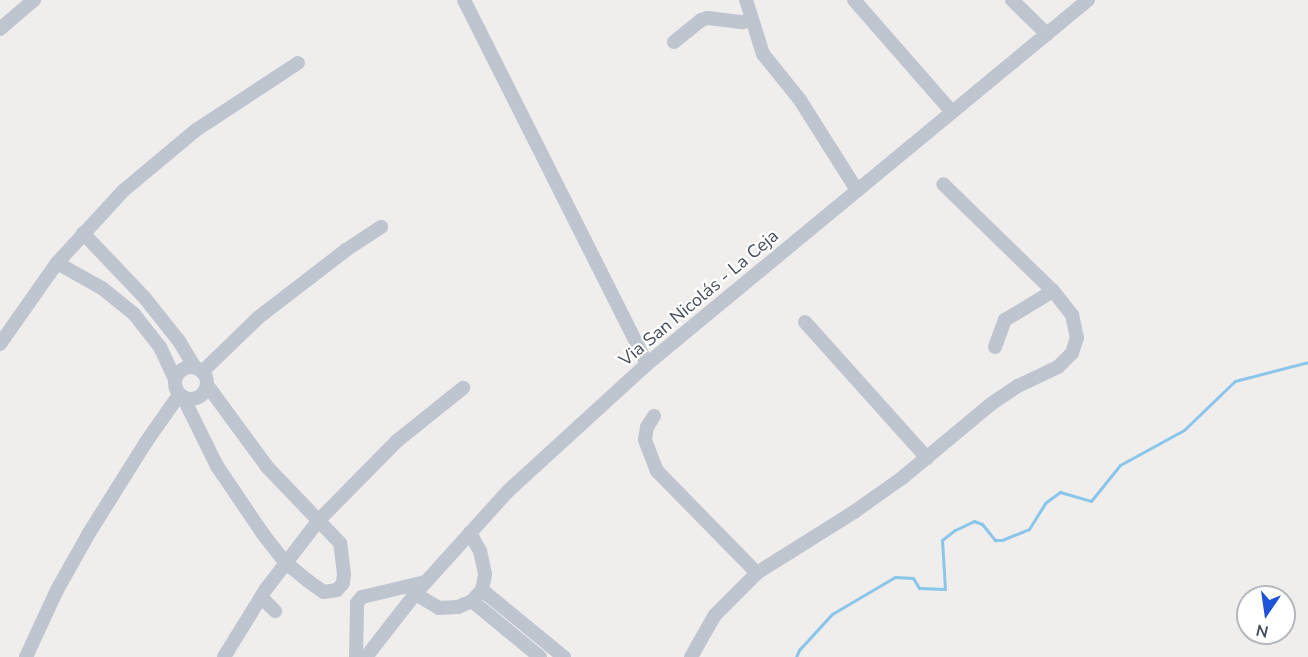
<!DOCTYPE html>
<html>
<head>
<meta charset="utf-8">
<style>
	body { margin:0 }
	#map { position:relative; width:1308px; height:657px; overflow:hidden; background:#f0eded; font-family:"Nunito Sans",sans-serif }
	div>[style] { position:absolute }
	.stream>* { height:3px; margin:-1.5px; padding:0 1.5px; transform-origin:1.5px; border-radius:1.5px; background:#89c6e9 }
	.minor>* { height:14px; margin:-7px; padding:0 7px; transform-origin:7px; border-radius:7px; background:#bec5cf }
	.minor>.ring { margin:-7px; padding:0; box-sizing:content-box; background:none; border:14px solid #bec5cf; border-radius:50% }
	span { translate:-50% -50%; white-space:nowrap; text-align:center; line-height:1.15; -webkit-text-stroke:4.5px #fff; paint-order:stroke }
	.street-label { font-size:18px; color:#464d5a }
	.north { position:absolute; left:1236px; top:585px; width:60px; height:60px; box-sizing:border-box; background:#fff; border:2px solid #b5b8bd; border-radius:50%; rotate:193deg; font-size:16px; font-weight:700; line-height:24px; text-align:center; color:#464d5a }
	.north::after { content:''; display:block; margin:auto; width:21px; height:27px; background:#1d52d9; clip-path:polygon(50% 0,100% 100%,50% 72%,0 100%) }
</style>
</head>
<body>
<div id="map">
	<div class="stream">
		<div style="left:796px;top:657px;width:8px;rotate:-67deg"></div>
		<div style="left:799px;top:650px;width:49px;rotate:-47.5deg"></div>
		<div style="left:832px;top:614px;width:73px;rotate:-30.4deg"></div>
		<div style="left:895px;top:577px;width:18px;rotate:3deg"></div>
		<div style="left:913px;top:578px;width:12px;rotate:59deg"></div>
		<div style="left:919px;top:588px;width:26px;rotate:2deg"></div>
		<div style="left:945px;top:589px;width:49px;rotate:-93.5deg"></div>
		<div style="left:942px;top:540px;width:16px;rotate:-38deg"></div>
		<div style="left:955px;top:530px;width:21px;rotate:-25deg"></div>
		<div style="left:974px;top:521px;width:9px;rotate:21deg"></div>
		<div style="left:982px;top:524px;width:21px;rotate:51deg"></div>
		<div style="left:995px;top:540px;width:7px"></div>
		<div style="left:1002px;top:540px;width:29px;rotate:-22deg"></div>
		<div style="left:1029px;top:529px;width:31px;rotate:-58deg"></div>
		<div style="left:1045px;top:503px;width:19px;rotate:-36deg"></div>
		<div style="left:1060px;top:492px;width:32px;rotate:16deg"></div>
		<div style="left:1091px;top:501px;width:46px;rotate:-51.1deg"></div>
		<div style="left:1120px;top:465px;width:73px;rotate:-28.7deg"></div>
		<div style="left:1184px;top:430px;width:71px;rotate:-43.9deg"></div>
		<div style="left:1235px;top:381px;width:75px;rotate:-14.6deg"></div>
	</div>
	<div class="minor">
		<div style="left:464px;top:0;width:407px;rotate:63.3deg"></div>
		<div style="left:746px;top:0;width:57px;rotate:72.5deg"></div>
		<div style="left:763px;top:54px;width:59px;rotate:51.2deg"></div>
		<div style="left:800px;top:100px;width:107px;rotate:57.7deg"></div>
		<div style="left:854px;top:0;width:149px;rotate:48.8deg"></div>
		<div style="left:1012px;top:0;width:49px;rotate:44.2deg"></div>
		<div style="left:0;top:29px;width:45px;rotate:-40.5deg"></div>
		<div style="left:674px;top:42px;width:35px;rotate:-39deg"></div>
		<div style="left:701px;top:20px;width:7px;rotate:-16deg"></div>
		<div style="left:708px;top:18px;width:35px;rotate:7deg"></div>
		<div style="left:743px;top:22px;width:9px;rotate:-13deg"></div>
		<div style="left:83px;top:233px;width:88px;rotate:46.4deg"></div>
		<div style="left:144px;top:297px;width:56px;rotate:51.5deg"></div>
		<div style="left:179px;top:341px;width:31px;rotate:59deg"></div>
		<div style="left:57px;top:263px;width:51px;rotate:29.1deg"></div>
		<div style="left:102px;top:288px;width:41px;rotate:39.1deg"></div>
		<div style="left:134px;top:314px;width:42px;rotate:51.8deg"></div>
		<div style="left:160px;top:347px;width:35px;rotate:65deg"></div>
		<div style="left:805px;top:322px;width:183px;rotate:48.1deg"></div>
		<div style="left:0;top:344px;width:99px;rotate:-54.9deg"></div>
		<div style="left:57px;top:263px;width:98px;rotate:-47.5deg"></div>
		<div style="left:123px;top:191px;width:95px;rotate:-39.9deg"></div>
		<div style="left:196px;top:130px;width:122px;rotate:-33.3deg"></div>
		<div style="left:995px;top:347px;width:29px;rotate:-70deg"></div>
		<div style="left:1005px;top:320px;width:56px;rotate:-31.1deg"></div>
		<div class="ring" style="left:175px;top:367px;width:18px;height:18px"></div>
		<div style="left:202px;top:372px;width:79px;rotate:-44deg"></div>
		<div style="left:259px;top:317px;width:110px;rotate:-37.6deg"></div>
		<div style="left:346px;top:250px;width:42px;rotate:-33.3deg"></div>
		<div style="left:183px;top:397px;width:77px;rotate:63.8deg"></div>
		<div style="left:217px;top:466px;width:82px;rotate:55.9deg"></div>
		<div style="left:263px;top:534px;width:37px;rotate:52deg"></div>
		<div style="left:286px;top:563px;width:28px;rotate:39deg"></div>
		<div style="left:308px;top:581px;width:19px;rotate:35deg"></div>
		<div style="left:324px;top:592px;width:13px;rotate:-9deg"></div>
		<div style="left:337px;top:590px;width:9px;rotate:-49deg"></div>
		<div style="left:343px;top:583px;width:9px;rotate:-84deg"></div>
		<div style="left:344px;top:574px;width:31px;rotate:-97deg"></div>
		<div style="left:340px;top:543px;width:104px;rotate:-133.8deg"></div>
		<div style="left:268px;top:468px;width:103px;rotate:-126.3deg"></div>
		<div style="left:654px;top:416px;width:13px;rotate:122deg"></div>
		<div style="left:647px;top:427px;width:13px;rotate:99deg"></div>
		<div style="left:645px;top:440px;width:33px;rotate:69deg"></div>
		<div style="left:657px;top:471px;width:143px;rotate:45.6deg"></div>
		<div style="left:482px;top:590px;width:106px;rotate:39.3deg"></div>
		<div style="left:415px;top:594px;width:28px;rotate:30deg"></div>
		<div style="left:439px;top:608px;width:19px;rotate:-3deg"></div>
		<div style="left:458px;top:607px;width:15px;rotate:-23deg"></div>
		<div style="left:472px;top:601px;width:15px;rotate:-48deg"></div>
		<div style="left:482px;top:590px;width:16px;rotate:-79deg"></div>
		<div style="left:485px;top:574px;width:24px;rotate:-102deg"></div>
		<div style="left:480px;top:551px;width:21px;rotate:-119deg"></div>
		<div style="left:261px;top:597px;width:20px;rotate:45deg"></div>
		<div style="left:472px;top:601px;width:88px;rotate:39.5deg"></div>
		<div style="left:26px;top:657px;width:74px;rotate:-65.2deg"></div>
		<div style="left:57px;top:590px;width:65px;rotate:-60.7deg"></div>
		<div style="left:89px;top:533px;width:107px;rotate:-57.9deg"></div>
		<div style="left:146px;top:442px;width:57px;rotate:-54.9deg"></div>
		<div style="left:224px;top:657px;width:80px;rotate:-58.3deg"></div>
		<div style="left:266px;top:589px;width:87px;rotate:-52.5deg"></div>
		<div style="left:319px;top:520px;width:111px;rotate:-45.4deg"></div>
		<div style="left:397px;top:441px;width:85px;rotate:-38.8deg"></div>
		<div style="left:356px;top:657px;width:54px;rotate:-88.9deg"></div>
		<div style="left:357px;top:603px;width:8px;rotate:-50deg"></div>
		<div style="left:362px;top:597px;width:65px;rotate:-13.4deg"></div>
		<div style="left:366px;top:657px;width:80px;rotate:-52.1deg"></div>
		<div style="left:415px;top:594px;width:139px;rotate:-47.9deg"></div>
		<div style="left:508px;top:491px;width:188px;rotate:-42.4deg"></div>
		<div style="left:647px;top:364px;width:572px;rotate:-39.54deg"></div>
		<div style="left:691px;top:657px;width:48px;rotate:-60.3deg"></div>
		<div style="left:715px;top:615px;width:59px;rotate:-45deg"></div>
		<div style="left:757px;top:573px;width:115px;rotate:-32.2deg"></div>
		<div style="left:854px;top:512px;width:59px;rotate:-35.3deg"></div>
		<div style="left:902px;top:478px;width:116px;rotate:-39.7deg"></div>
		<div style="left:991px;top:404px;width:32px;rotate:-34deg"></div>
		<div style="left:1018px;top:386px;width:44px;rotate:-25.4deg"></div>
		<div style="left:1058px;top:367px;width:20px;rotate:-45deg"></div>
		<div style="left:1072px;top:353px;width:16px;rotate:-72deg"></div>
		<div style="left:1077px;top:338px;width:24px;rotate:-102deg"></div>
		<div style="left:1072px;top:315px;width:31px;rotate:-128deg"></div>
		<div style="left:1053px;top:291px;width:153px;rotate:-135.8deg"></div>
	</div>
	<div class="street-label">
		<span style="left:699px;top:298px;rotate:-40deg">Via San Nicolás - La Ceja</span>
	</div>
	<div class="north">N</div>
</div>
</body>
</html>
